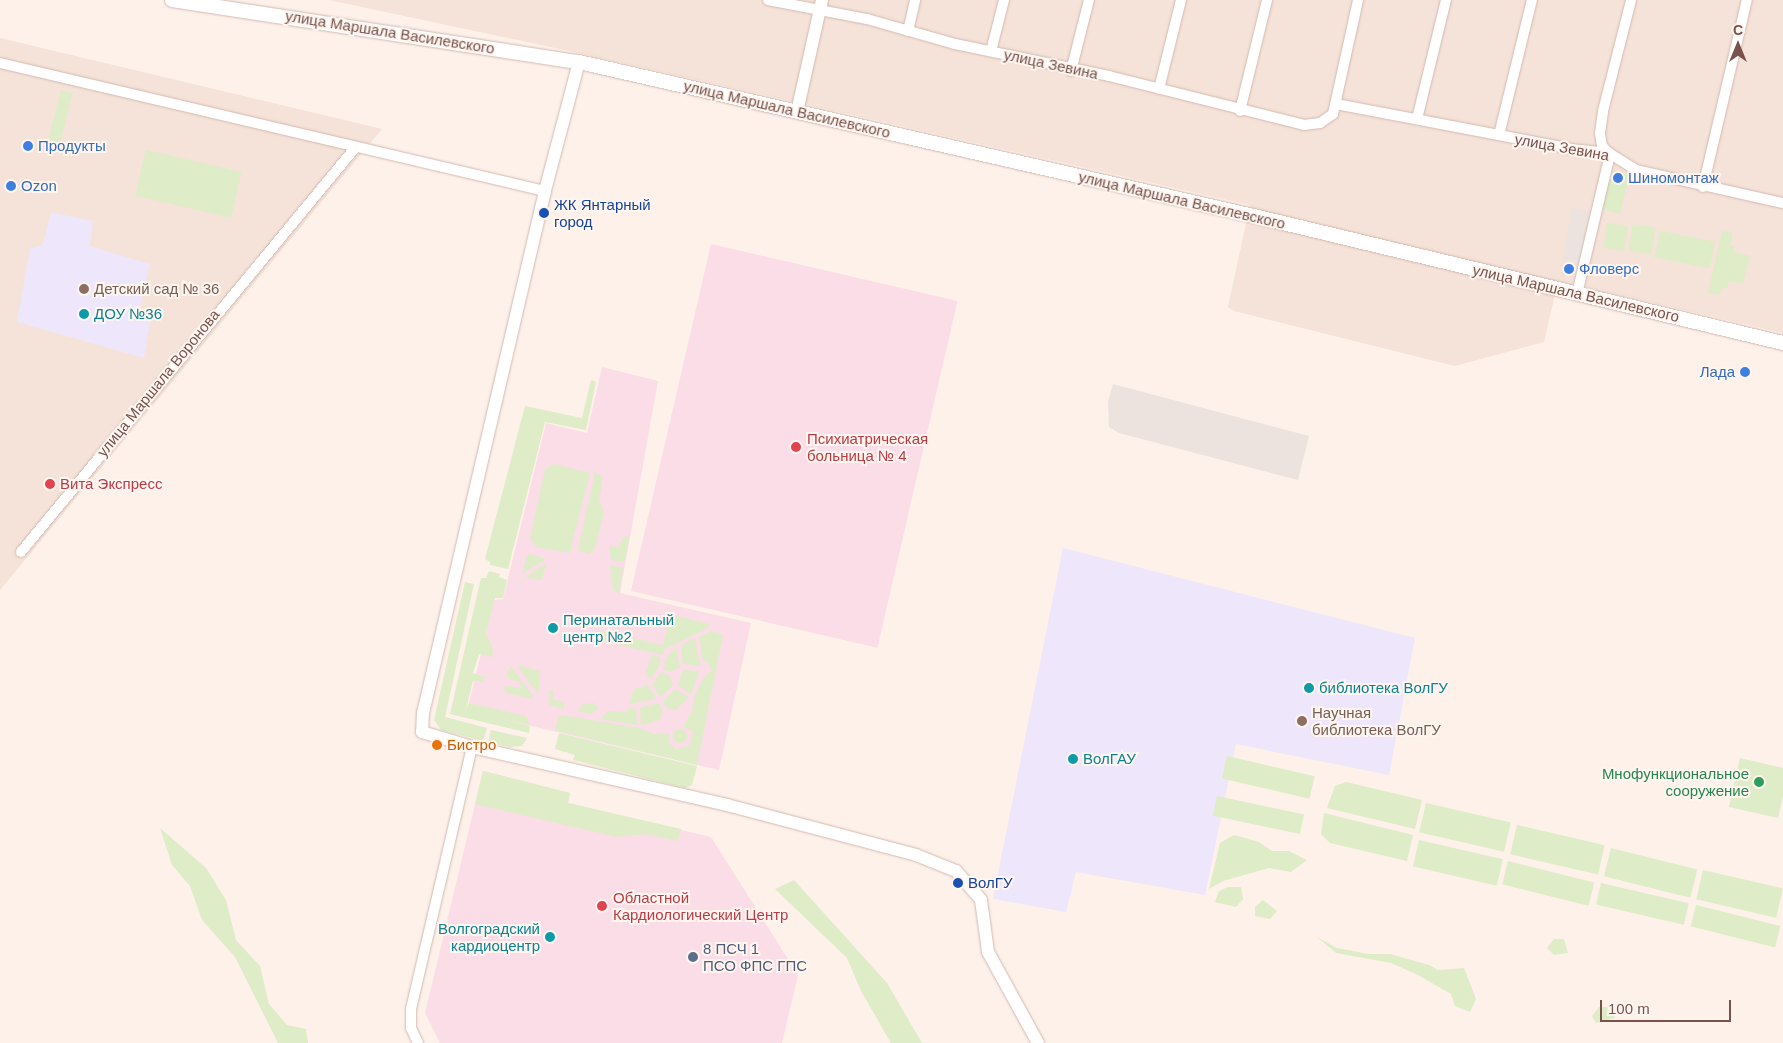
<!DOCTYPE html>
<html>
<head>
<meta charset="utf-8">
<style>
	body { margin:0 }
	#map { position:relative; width:1783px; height:1043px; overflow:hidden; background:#fdf1ea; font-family:Helvetica,sans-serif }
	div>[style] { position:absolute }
	.residential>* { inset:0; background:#f5e2d8 }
	.industrial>* { inset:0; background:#ece3df; transform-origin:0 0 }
	.education>* { inset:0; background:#eee6fa }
	.medical>* { inset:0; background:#fbdde7; transform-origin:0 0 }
	.green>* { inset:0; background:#deecc7; transform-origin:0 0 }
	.round { border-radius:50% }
	.roads { filter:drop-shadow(0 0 1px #d3b9b1) drop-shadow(0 0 1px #d3b9b1) }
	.minor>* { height:10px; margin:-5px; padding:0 5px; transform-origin:5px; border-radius:5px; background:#fff }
	.tertiary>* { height:12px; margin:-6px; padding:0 6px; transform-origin:6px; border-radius:6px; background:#fff }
	.secondary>* { height:14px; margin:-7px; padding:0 7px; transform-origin:7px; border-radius:7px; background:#fff }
	.dots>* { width:14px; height:14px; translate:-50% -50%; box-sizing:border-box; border:2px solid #fff6f1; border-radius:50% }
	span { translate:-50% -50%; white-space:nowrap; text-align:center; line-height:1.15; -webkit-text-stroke:4px #fff6f1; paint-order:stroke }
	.street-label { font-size:15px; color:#79524c }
	.shop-label { font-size:15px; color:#366cbe }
	.left { translate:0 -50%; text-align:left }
	.right { translate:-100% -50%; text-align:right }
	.transit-label { font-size:15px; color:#164399 }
	.education-label { font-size:15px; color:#785e54 }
	.culture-label { font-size:15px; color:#0d838f }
	.health-label { font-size:15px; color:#be3a42 }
	.food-label { font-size:15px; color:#c56008 }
	.leisure-label { font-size:15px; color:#27864d }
	.service-label { font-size:15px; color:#4e5e75 }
	.north { position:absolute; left:1713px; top:20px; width:50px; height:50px; -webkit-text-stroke:4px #fff6f1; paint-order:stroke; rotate:0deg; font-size:14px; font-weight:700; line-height:20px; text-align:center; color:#79524c }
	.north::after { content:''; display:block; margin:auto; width:18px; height:22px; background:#79524c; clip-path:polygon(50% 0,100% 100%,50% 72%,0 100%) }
	.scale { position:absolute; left:1600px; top:1000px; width:131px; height:22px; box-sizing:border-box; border:2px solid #79524c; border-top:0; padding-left:6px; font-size:15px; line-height:18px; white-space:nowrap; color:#79524c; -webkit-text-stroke:4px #fff6f1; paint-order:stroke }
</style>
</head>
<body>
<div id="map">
	<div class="residential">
		<div style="clip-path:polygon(329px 0,1783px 0,1783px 333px,1558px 281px,1544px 342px,1455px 366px,1234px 311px,1228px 307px,1250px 205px,574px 52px)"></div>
		<div style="clip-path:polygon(0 38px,382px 129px,0 590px)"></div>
	</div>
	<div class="industrial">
		<div style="left:1571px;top:208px;width:18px;height:52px;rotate:9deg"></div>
		<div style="clip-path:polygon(1113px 384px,1309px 436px,1298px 480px,1119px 433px,1109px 427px,1108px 401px)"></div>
	</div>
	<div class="education">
		<div style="clip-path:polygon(51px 212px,93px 221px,90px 246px,150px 264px,138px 314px,151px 316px,144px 358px,17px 322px,30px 249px,43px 244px)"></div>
		<div style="clip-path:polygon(1063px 548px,1415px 638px,1389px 775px,1236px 744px,1205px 895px,1076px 872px,1066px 912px,993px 899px)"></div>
	</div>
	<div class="medical">
		<div style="left:711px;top:244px;width:253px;height:356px;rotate:13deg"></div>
		<div style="clip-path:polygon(602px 367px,658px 381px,620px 593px,751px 623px,719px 770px,467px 711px,494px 600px,503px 599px,546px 423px,587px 433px)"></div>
		<div style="clip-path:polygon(483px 771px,570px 793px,568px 803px,711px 837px,798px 975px,782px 1043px,440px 1043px,425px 1013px)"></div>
	</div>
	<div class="green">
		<div style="left:61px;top:90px;width:12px;height:61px;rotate:14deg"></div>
		<div style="left:146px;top:150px;width:98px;height:47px;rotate:13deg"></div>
		<div style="left:1609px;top:170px;width:21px;height:40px;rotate:14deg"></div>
		<div style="left:1607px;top:223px;width:21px;height:25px;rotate:8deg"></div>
		<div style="left:1633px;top:224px;width:23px;height:27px;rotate:10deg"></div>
		<div style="left:1660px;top:231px;width:56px;height:27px;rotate:11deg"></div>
		<div style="clip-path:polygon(1722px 231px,1733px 233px,1730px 245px,1735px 247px,1734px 252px,1750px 256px,1743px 283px,1729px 281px,1727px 288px,1722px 287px,1719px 295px,1708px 293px)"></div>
		<div style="clip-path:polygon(591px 380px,596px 382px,586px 430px,545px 422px,508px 569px,490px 565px,490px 562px,485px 559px,525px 406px,582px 418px)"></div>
		<div style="clip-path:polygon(554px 464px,590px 473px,570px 553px,536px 547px,530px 539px,545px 469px)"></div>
		<div style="clip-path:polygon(595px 472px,603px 477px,599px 502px,604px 511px,595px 550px,588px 554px,578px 550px)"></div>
		<div style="clip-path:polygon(630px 535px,624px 562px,611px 560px,609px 546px,618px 547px,623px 538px)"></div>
		<div style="clip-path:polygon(529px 554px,546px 559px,522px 574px,526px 558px)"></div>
		<div style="clip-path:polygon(546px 563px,542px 580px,525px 577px)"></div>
		<div style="clip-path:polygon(610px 565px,623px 568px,619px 593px,613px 590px)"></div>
		<div style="clip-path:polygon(489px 571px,500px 574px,499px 577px,507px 580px,503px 598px,495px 598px,486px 634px,493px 649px,492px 657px,479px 654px,473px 673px,485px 677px,484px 682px,473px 681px,466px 710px,469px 703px,526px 716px,530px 725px,492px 716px,530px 726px,529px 733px,450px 714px,481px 578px,486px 578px)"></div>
		<div style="clip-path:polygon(465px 582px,474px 584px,445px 717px,487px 728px,483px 741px,441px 730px,434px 720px)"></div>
		<div style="clip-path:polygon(677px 616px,709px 624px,708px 628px,665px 649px,662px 655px,595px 639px,597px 630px,663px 645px,670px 618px)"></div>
		<div style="clip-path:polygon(712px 631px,723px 635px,697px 765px,555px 730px,558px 718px,562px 715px,639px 728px,654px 734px,670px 733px,668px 741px,675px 749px,690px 746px,693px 732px,683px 726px,692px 712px,694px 697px,702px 680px,711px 671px,709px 663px,703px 660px,699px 637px)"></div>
		<div style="clip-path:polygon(695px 638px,700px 666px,683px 664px,681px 645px)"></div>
		<div style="clip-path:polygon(676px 647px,680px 667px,671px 672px,663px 669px,667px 657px)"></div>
		<div style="clip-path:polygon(652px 655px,661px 658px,658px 669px,650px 679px,646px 672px)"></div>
		<div style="clip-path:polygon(517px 665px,540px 671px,538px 695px)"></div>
		<div style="clip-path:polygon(511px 666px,535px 699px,506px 693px,504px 687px,508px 686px,522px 688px,519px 682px,508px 678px,507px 672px)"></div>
		<div style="clip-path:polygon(683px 670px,699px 671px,691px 694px,678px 685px)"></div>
		<div style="clip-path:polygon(662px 672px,670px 676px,673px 685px,660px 697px,652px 684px)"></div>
		<div style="clip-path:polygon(648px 685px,656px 699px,629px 704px,634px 689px)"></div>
		<div style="clip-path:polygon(675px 689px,689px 697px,676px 710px,666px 708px,663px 701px)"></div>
		<div style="clip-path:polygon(549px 690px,554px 691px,553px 699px,565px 703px,563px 709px,549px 705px)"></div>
		<div style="clip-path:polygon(595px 703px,598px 708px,592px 714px,577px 711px,584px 704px)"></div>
		<div style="clip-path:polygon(658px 703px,663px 710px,660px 720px,641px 725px,640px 708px)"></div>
		<div style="clip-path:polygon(628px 708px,636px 708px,637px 725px,601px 719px,607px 711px,627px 712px)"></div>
		<div class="round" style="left:673px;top:729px;width:14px;height:14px"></div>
		<div style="clip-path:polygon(491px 730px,527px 738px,522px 746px,510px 747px,488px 742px)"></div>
		<div style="clip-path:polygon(559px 733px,697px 766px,692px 785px,685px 788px,573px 760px,575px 755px,555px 749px)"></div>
		<div style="left:1227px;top:756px;width:90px;height:23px;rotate:13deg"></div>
		<div style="clip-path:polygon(1740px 758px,1783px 768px,1783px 796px,1778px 818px,1729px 807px)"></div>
		<div style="clip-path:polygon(483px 771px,570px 793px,568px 803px,681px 829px,678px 841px,645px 834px,617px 837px,475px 804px)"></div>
		<div style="clip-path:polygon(1346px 782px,1422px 800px,1415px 829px,1327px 808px,1335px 786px)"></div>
		<div style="left:1217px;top:796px;width:89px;height:20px;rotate:12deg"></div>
		<div style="left:1426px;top:803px;width:87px;height:30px;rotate:13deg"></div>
		<div style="clip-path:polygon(1324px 813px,1413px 835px,1407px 861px,1330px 843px,1321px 834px)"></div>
		<div style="left:1517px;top:825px;width:90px;height:30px;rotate:13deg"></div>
		<div style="clip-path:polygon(160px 828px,206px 868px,226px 900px,236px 940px,260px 966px,269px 1004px,287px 1025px,306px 1029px,308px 1043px,278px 1043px,235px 957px,202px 920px,190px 886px,172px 865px)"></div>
		<div style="clip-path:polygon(1234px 835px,1259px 842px,1272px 851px,1289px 851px,1307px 860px,1291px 872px,1269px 868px,1223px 881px,1209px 889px,1220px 843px)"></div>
		<div style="left:1419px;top:840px;width:86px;height:27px;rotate:13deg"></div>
		<div style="left:1611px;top:848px;width:89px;height:29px;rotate:14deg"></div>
		<div style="left:1508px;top:861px;width:89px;height:24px;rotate:14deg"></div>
		<div style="left:1703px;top:870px;width:82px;height:30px;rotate:13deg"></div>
		<div style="clip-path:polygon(794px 880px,887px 983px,922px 1043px,891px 1043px,861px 991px,847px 958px,775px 889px)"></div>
		<div style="left:1601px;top:883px;width:90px;height:22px;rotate:13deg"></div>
		<div style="clip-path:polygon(1228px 887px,1241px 887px,1243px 899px,1236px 907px,1215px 902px,1219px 891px)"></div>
		<div style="clip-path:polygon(1263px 900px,1277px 911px,1270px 919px,1255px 916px,1255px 907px)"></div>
		<div style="left:1696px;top:905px;width:87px;height:22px;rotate:14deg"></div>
		<div style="clip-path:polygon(1317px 937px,1337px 948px,1368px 954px,1390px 954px,1429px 965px,1438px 970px,1464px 968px,1476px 999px,1470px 1012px,1455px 1006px,1451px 994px,1416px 974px,1391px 963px,1336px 953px)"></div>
		<div style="clip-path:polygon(1554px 939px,1564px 939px,1568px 953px,1554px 955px,1547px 948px)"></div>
		<div style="clip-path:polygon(1599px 1007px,1611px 1007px,1615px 1018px,1596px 1023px,1592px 1016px)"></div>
	</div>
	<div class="roads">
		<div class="minor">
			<div style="left:768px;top:0;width:101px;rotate:10.9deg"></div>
			<div style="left:867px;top:19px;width:91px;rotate:15.9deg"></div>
			<div style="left:955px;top:44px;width:157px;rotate:11.7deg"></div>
			<div style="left:1109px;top:76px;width:201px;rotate:14.1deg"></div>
			<div style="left:1304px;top:125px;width:16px;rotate:-7deg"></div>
			<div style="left:1320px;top:123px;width:16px;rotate:-35deg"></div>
			<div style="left:1333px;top:114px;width:117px;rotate:-77.6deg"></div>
			<div style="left:908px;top:31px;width:32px;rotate:-77deg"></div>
			<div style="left:991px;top:51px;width:53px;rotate:-75.7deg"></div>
			<div style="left:0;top:63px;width:560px;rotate:13.22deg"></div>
			<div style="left:1071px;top:71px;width:73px;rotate:-75.8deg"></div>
			<div style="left:1159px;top:89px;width:92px;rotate:-76.1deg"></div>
			<div style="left:1336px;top:104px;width:239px;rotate:10.8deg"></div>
			<div style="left:1571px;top:149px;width:38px;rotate:6deg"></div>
			<div style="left:1609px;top:153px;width:32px;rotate:32deg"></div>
			<div style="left:1636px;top:170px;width:151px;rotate:12.7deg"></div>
			<div style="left:1240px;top:111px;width:114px;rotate:-76.3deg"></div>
			<div style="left:1417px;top:119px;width:122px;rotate:-76.3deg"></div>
			<div style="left:1499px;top:135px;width:139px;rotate:-76.3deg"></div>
			<div style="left:1703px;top:187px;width:192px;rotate:-76.8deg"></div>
			<div style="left:1577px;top:294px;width:135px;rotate:-76.7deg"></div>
			<div style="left:1608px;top:163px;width:10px;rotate:-84deg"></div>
			<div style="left:1609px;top:153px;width:10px;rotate:-135deg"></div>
			<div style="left:1602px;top:146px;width:13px;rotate:-99deg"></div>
			<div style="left:1600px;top:133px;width:22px;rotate:-82deg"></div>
			<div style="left:1603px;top:111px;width:114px;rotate:-75.8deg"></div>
			<div style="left:21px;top:552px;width:524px;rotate:-50.42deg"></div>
			<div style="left:418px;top:1043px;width:17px;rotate:-115deg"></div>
			<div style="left:411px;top:1028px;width:19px;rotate:-90deg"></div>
			<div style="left:411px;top:1009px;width:269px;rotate:-76.9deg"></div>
		</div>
		<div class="tertiary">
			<div style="left:579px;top:62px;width:133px;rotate:104.8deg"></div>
			<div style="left:545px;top:191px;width:536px;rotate:103.15deg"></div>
			<div style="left:423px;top:713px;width:19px;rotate:93deg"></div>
			<div style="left:422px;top:732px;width:52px;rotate:16.7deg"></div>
			<div style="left:472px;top:747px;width:262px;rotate:12.8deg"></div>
			<div style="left:727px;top:805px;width:196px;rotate:14.8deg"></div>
			<div style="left:916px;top:855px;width:43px;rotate:21.8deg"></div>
			<div style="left:956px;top:871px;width:38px;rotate:49deg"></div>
			<div style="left:981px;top:900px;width:52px;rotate:82.3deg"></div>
			<div style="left:988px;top:952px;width:104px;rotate:61.2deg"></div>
			<div style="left:797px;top:112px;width:115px;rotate:-77.4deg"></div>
		</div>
		<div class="secondary">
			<div style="left:172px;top:0;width:412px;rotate:8.7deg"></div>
			<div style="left:579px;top:62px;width:696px;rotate:12.86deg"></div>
			<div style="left:1258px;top:217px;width:540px;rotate:13.5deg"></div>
		</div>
	</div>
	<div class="dots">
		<div style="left:28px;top:146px;background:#3f7fe0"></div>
		<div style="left:1618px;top:178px;background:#3f7fe0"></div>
		<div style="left:11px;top:186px;background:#3f7fe0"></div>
		<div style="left:544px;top:213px;background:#1a4fb4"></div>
		<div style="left:1569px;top:269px;background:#3f7fe0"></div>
		<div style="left:84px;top:289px;background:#8d6e63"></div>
		<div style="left:84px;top:314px;background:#0f9aa8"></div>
		<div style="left:1745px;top:372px;background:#3f7fe0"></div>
		<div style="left:796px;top:447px;background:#e0444e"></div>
		<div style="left:50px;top:484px;background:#e0444e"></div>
		<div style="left:553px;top:628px;background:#0f9aa8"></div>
		<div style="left:1309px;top:688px;background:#0f9aa8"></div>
		<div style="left:1302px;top:721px;background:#8d6e63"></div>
		<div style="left:437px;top:745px;background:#e8710a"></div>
		<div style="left:1073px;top:759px;background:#0f9aa8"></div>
		<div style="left:1759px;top:782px;background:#2e9e5b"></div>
		<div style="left:958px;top:883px;background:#1a4fb4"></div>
		<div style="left:602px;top:906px;background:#e0444e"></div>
		<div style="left:550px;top:937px;background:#0f9aa8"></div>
		<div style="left:693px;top:957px;background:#5c6f8a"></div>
	</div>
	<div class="street-label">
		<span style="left:390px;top:32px;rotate:9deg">улица Маршала Василевского</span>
		<span style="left:1051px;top:64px;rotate:12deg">улица Зевина</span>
		<span style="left:787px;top:109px;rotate:13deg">улица Маршала Василевского</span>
		<span style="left:1562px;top:147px;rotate:10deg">улица Зевина</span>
		<span style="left:1182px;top:200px;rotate:13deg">улица Маршала Василевского</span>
		<span style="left:1576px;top:293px;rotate:13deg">улица Маршала Василевского</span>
		<span style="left:158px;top:383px;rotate:-51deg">улица Маршала Воронова</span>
	</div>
	<div class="shop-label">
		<span class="left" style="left:38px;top:146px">Продукты</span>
		<span class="left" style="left:1628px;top:178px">Шиномонтаж</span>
		<span class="left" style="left:21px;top:186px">Ozon</span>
		<span class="left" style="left:1579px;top:269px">Фловерс</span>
		<span class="right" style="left:1735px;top:372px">Лада</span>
	</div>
	<div class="transit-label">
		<span class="left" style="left:554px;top:213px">ЖК Янтарный<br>город</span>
		<span class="left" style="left:968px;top:883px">ВолГУ</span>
	</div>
	<div class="education-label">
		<span class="left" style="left:94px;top:289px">Детский сад № 36</span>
		<span class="left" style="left:1312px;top:721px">Научная<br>библиотека ВолГУ</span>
	</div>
	<div class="culture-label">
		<span class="left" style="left:94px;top:314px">ДОУ №36</span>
		<span class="left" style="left:563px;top:628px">Перинатальный<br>центр №2</span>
		<span class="left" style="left:1319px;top:688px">библиотека ВолГУ</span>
		<span class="left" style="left:1083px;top:759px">ВолГАУ</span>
		<span class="right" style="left:540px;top:937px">Волгоградский<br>кардиоцентр</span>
	</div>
	<div class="health-label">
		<span class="left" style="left:807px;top:447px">Психиатрическая<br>больница № 4</span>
		<span class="left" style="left:60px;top:484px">Вита Экспресс</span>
		<span class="left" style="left:613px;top:906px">Областной<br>Кардиологический Центр</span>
	</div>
	<div class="food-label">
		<span class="left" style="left:447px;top:745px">Бистро</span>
	</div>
	<div class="leisure-label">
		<span class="right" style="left:1749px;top:782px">Мнофункциональное<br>сооружение</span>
	</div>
	<div class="service-label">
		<span class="left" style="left:703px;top:957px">8 ПСЧ 1<br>ПСО ФПС ГПС</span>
	</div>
	<div class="north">С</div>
	<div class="scale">100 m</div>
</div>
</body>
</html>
